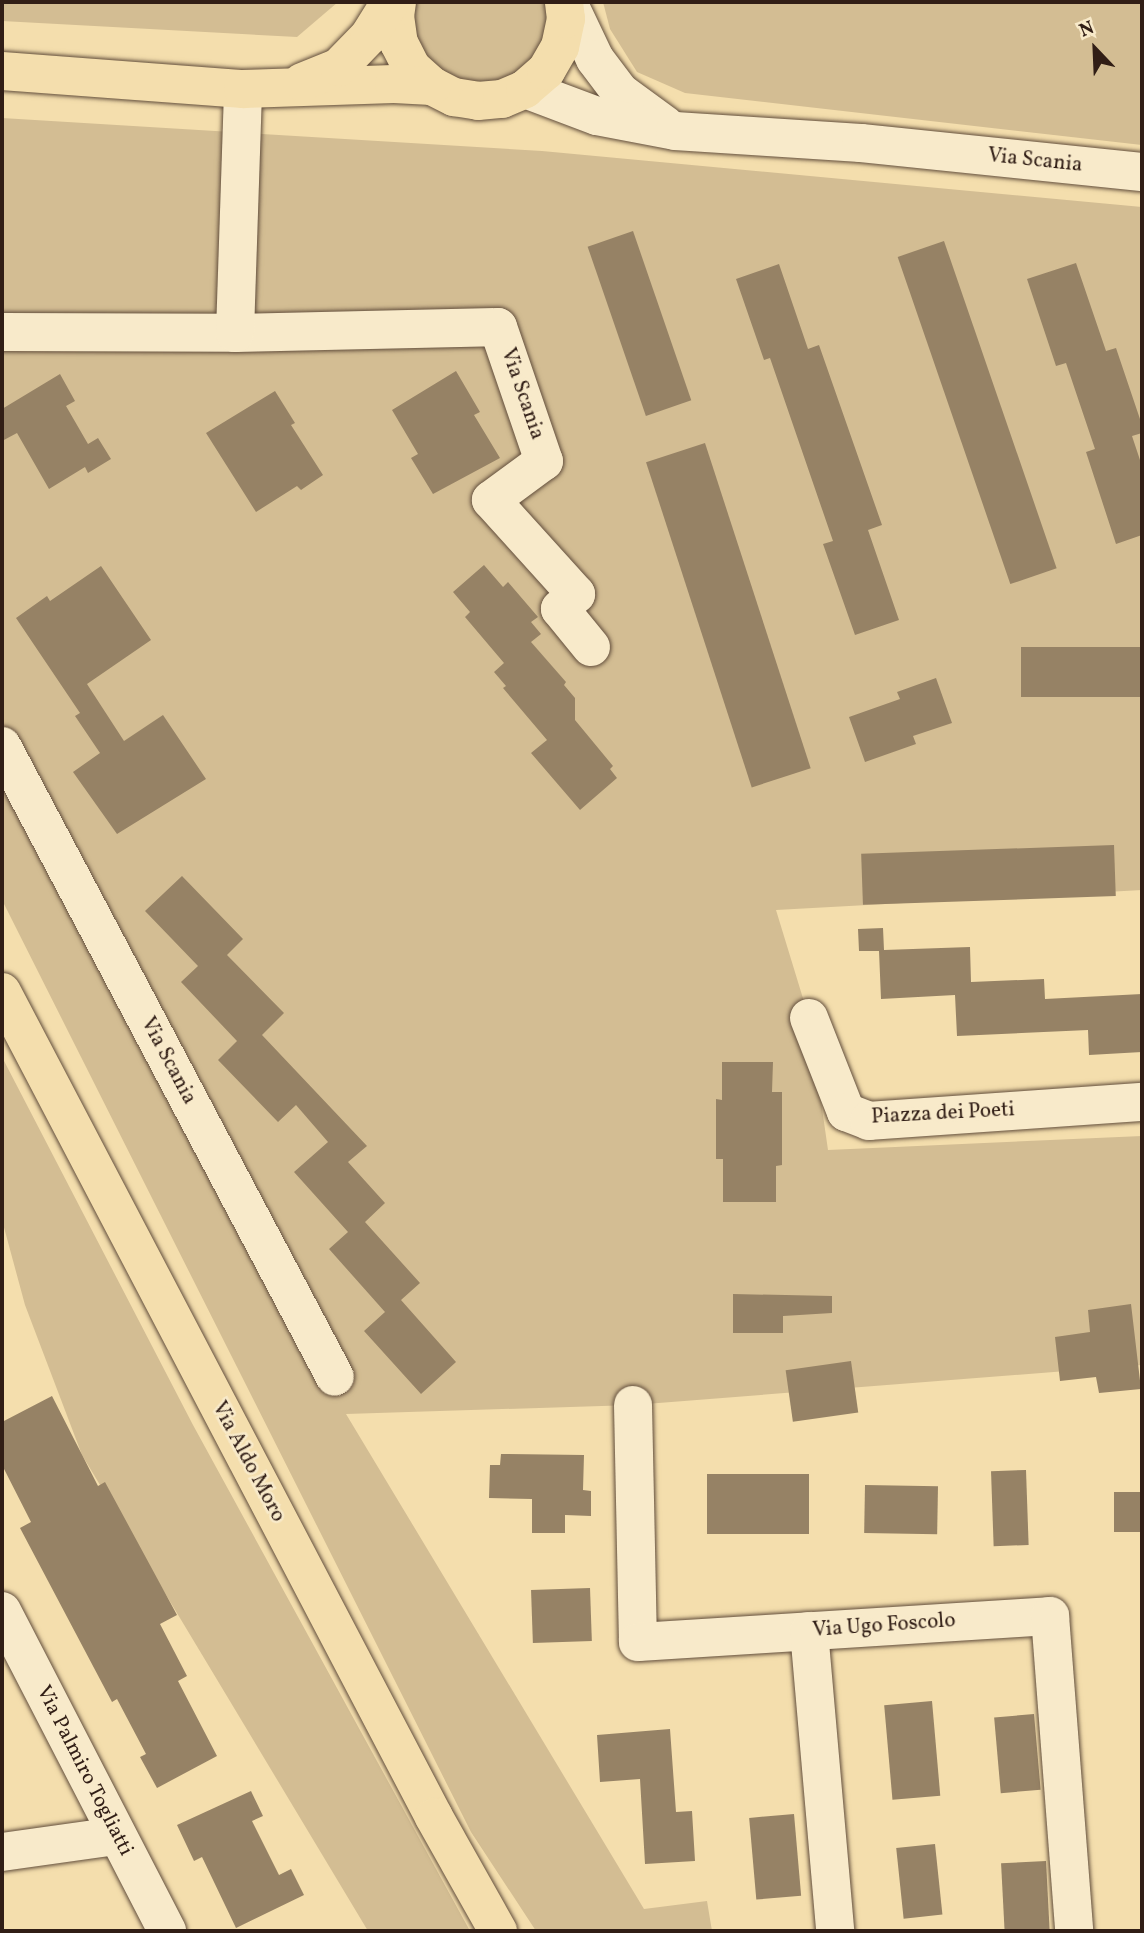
<!DOCTYPE html>
<html>
<head>
<meta charset="utf-8">
<style>
	body { margin:0 }
	#map { position:relative; width:1144px; height:1933px; overflow:hidden; background:#f4dead; font-family:Vollkorn,serif }
	div>[style] { position:absolute }
	.green>* { inset:0; background:#d3bd93 }
	.building>* { inset:0; background:#968265; transform-origin:0 0 }
	.roads { filter:drop-shadow(0 0 2px #624e3c) drop-shadow(0 0 2px #624e3c) }
	.minor>* { height:38px; margin:-19px; padding:0 19px; transform-origin:19px; border-radius:19px; background:#f8eaca }
	.major>* { height:38px; margin:-19px; padding:0 19px; transform-origin:19px; border-radius:19px; background:#f4dead }
	span { translate:-50% -50%; white-space:nowrap; text-align:center; line-height:1.15; -webkit-text-stroke:5px #f8eaca; paint-order:stroke }
	.street-label { font-size:21px; color:#311e16 }
	.frame { position:absolute; inset:0; border:4px solid #311e16; pointer-events:none }
	.north { position:absolute; left:1060px; top:14px; width:70px; height:70px; -webkit-text-stroke:5px #f8eaca; paint-order:stroke; rotate:337deg; font-size:19px; font-weight:700; line-height:28px; text-align:center; color:#311e16 }
	.north::after { content:''; display:block; margin:auto; width:24px; height:32px; background:#311e16; clip-path:polygon(50% 0,100% 100%,50% 72%,0 100%) }
</style>
</head>
<body>
<div id="map">
	<div class="green">
		<div style="clip-path:polygon(2px 2px,338px 2px,297px 37px,2px 21px)"></div>
		<div style="clip-path:polygon(415px 2px,549px 2px,552px 14px,536px 59px,518px 75px,497px 83px,475px 84px,454px 79px,436px 67px,422px 51px,414px 30px)"></div>
		<div style="clip-path:polygon(603px 2px,1142px 2px,1142px 145px,685px 93px,637px 72px,610px 29px)"></div>
		<div style="clip-path:polygon(2px 118px,542px 151px,1142px 207px,1142px 890px,776px 910px,809px 1018px,828px 1150px,1142px 1136px,1142px 1365px,633px 1405px,346px 1414px,644px 1909px,707px 1901px,712px 1931px,536px 1931px,471px 1832px,2px 900px)"></div>
		<div style="clip-path:polygon(2px 1057px,193px 1425px,470px 1931px,368px 1931px,82px 1455px,25px 1305px,2px 1220px)"></div>
	</div>
	<div class="building">
		<div style="left:633px;top:231px;width:179px;height:48px;rotate:71deg"></div>
		<div style="left:944px;top:241px;width:346px;height:49px;rotate:71deg"></div>
		<div style="clip-path:polygon(1076px 263px,1106px 351px,1116px 348px,1142px 425px,1142px 433px,1132px 436px,1142px 466px,1142px 535px,1116px 544px,1086px 452px,1095px 449px,1066px 363px,1056px 366px,1027px 279px)"></div>
		<div style="clip-path:polygon(779px 264px,808px 349px,819px 345px,882px 525px,868px 530px,899px 620px,855px 635px,823px 544px,833px 541px,770px 358px,764px 360px,736px 279px)"></div>
		<div style="clip-path:polygon(456px 371px,480px 412px,474px 415px,500px 458px,433px 494px,411px 458px,418px 454px,392px 410px)"></div>
		<div style="clip-path:polygon(60px 374px,75px 401px,66px 406px,88px 444px,98px 438px,111px 459px,88px 473px,85px 467px,49px 489px,17px 433px,2px 441px,2px 409px)"></div>
		<div style="clip-path:polygon(275px 391px,295px 423px,291px 425px,323px 475px,301px 490px,297px 486px,256px 512px,206px 433px)"></div>
		<div style="left:705px;top:443px;width:342px;height:62px;rotate:72deg"></div>
		<div style="clip-path:polygon(484px 565px,503px 587px,508px 582px,538px 617px,531px 622px,541px 634px,531px 642px,566px 682px,564px 685px,575px 698px,575px 720px,613px 766px,610px 769px,617px 778px,580px 810px,531px 753px,547px 740px,503px 688px,506px 686px,494px 672px,504px 663px,465px 617px,470px 612px,453px 592px)"></div>
		<div style="clip-path:polygon(101px 566px,151px 640px,87px 684px,124px 741px,163px 715px,206px 779px,117px 834px,73px 772px,100px 753px,75px 716px,80px 713px,16px 618px,47px 596px,50px 601px)"></div>
		<div style="left:1142px;top:647px;width:50px;height:121px;rotate:90deg"></div>
		<div style="clip-path:polygon(936px 678px,952px 723px,913px 736px,916px 744px,865px 762px,849px 717px,900px 699px,897px 692px)"></div>
		<div style="left:1114px;top:845px;width:51px;height:253px;rotate:88deg"></div>
		<div style="clip-path:polygon(182px 876px,243px 939px,227px 955px,284px 1013px,262px 1035px,367px 1146px,348px 1162px,385px 1203px,365px 1222px,420px 1283px,401px 1300px,456px 1362px,421px 1394px,364px 1331px,385px 1312px,329px 1249px,348px 1232px,294px 1172px,328px 1142px,296px 1105px,278px 1122px,218px 1060px,237px 1041px,181px 982px,198px 966px,145px 911px)"></div>
		<div style="clip-path:polygon(883px 928px,884px 950px,970px 947px,971px 982px,1044px 979px,1045px 999px,1142px 994px,1142px 1052px,1089px 1055px,1088px 1030px,957px 1036px,955px 995px,881px 999px,879px 951px,859px 951px,858px 929px)"></div>
		<div style="clip-path:polygon(722px 1062px,773px 1062px,772px 1092px,782px 1092px,782px 1165px,776px 1166px,776px 1202px,723px 1202px,723px 1159px,716px 1159px,716px 1099px,722px 1100px)"></div>
		<div style="clip-path:polygon(733px 1294px,832px 1296px,832px 1313px,783px 1316px,783px 1333px,733px 1333px)"></div>
		<div style="clip-path:polygon(1131px 1304px,1141px 1389px,1099px 1393px,1096px 1377px,1060px 1381px,1055px 1337px,1090px 1332px,1088px 1310px)"></div>
		<div style="left:851px;top:1361px;width:52px;height:66px;rotate:82deg"></div>
		<div style="clip-path:polygon(52px 1396px,98px 1486px,105px 1482px,177px 1615px,160px 1624px,187px 1676px,178px 1681px,217px 1756px,157px 1788px,140px 1757px,146px 1754px,117px 1699px,112px 1702px,20px 1528px,31px 1522px,2px 1465px,2px 1422px)"></div>
		<div style="clip-path:polygon(501px 1454px,584px 1455px,583px 1490px,591px 1491px,591px 1516px,565px 1515px,565px 1533px,532px 1533px,532px 1499px,489px 1498px,490px 1465px,500px 1465px)"></div>
		<div style="left:1026px;top:1470px;width:75px;height:35px;rotate:88deg"></div>
		<div style="left:809px;top:1474px;width:60px;height:102px;rotate:90deg"></div>
		<div style="left:865px;top:1485px;width:73px;height:48px;rotate:1deg"></div>
		<div style="left:1142px;top:1492px;width:40px;height:28px;rotate:90deg"></div>
		<div style="left:590px;top:1588px;width:53px;height:59px;rotate:88deg"></div>
		<div style="left:932px;top:1701px;width:95px;height:48px;rotate:85deg"></div>
		<div style="left:1034px;top:1714px;width:76px;height:40px;rotate:85deg"></div>
		<div style="clip-path:polygon(670px 1729px,676px 1812px,692px 1811px,695px 1861px,645px 1864px,640px 1779px,600px 1782px,597px 1735px)"></div>
		<div style="clip-path:polygon(251px 1791px,263px 1816px,252px 1821px,279px 1875px,291px 1869px,304px 1895px,236px 1928px,202px 1857px,194px 1861px,177px 1825px)"></div>
		<div style="left:794px;top:1814px;width:82px;height:45px;rotate:85deg"></div>
		<div style="left:935px;top:1844px;width:71px;height:39px;rotate:84deg"></div>
		<div style="left:1046px;top:1861px;width:70px;height:45px;rotate:87deg"></div>
	</div>
	<div class="roads">
		<div class="minor">
			<div style="left:568px;top:2px;width:63px;rotate:64.7deg"></div>
			<div style="left:595px;top:59px;width:41px;rotate:52.9deg"></div>
			<div style="left:620px;top:92px;width:56px;rotate:36.3deg"></div>
			<div style="left:525px;top:89px;width:77px;rotate:20.6deg"></div>
			<div style="left:597px;top:116px;width:79px;rotate:10.9deg"></div>
			<div style="left:675px;top:131px;width:186px;rotate:3.7deg"></div>
			<div style="left:861px;top:143px;width:282px;rotate:5.9deg"></div>
			<div style="left:2px;top:332px;width:233px;rotate:0.2deg"></div>
			<div style="left:235px;top:333px;width:263px;rotate:-1.3deg"></div>
			<div style="left:498px;top:327px;width:142px;rotate:71.1deg"></div>
			<div style="left:544px;top:461px;width:66px;rotate:143.7deg"></div>
			<div style="left:491px;top:500px;width:127px;rotate:47.9deg"></div>
			<div style="left:576px;top:594px;width:22px;rotate:137deg"></div>
			<div style="left:560px;top:609px;width:49px;rotate:50.8deg"></div>
			<div style="left:235px;top:333px;width:244px;rotate:-88.1deg"></div>
			<div style="left:2px;top:746px;width:713px;rotate:62.18deg"></div>
			<div style="left:809px;top:1018px;width:101px;rotate:68.5deg"></div>
			<div style="left:846px;top:1112px;width:25px;rotate:21deg"></div>
			<div style="left:869px;top:1121px;width:274px;rotate:-4deg"></div>
			<div style="left:633px;top:1405px;width:237px;rotate:88.8deg"></div>
			<div style="left:638px;top:1642px;width:413px;rotate:-3.6deg"></div>
			<div style="left:1050px;top:1616px;width:316px;rotate:85.6deg"></div>
			<div style="left:2px;top:1611px;width:360px;rotate:62.7deg"></div>
			<div style="left:809px;top:1631px;width:301px;rotate:85deg"></div>
			<div style="left:2px;top:1852px;width:115px;rotate:-8deg"></div>
		</div>
		<div class="major">
			<div style="left:397px;top:2px;width:14px;rotate:98deg"></div>
			<div style="left:395px;top:16px;width:27px;rotate:82deg"></div>
			<div style="left:399px;top:43px;width:28px;rotate:63deg"></div>
			<div style="left:412px;top:68px;width:27px;rotate:42deg"></div>
			<div style="left:432px;top:86px;width:25px;rotate:27deg"></div>
			<div style="left:454px;top:97px;width:24px;rotate:9deg"></div>
			<div style="left:478px;top:101px;width:24px;rotate:-5deg"></div>
			<div style="left:502px;top:99px;width:25px;rotate:-23deg"></div>
			<div style="left:525px;top:89px;width:28px;rotate:-41deg"></div>
			<div style="left:546px;top:71px;width:28px;rotate:-60deg"></div>
			<div style="left:560px;top:47px;width:29px;rotate:-78deg"></div>
			<div style="left:566px;top:19px;width:17px;rotate:-97deg"></div>
			<div style="left:2px;top:71px;width:242px;rotate:4.3deg"></div>
			<div style="left:243px;top:89px;width:151px;rotate:-1.9deg"></div>
			<div style="left:394px;top:84px;width:38px;rotate:3deg"></div>
			<div style="left:302px;top:82px;width:40px;rotate:-22deg"></div>
			<div style="left:339px;top:67px;width:43px;rotate:-45.9deg"></div>
			<div style="left:369px;top:36px;width:40px;rotate:-58deg"></div>
			<div style="left:2px;top:992px;width:931px;rotate:62.36deg"></div>
			<div style="left:434px;top:1817px;width:131px;rotate:60.7deg"></div>
		</div>
	</div>
	<div class="street-label">
		<span style="left:1035px;top:161px;rotate:6deg">Via Scania</span>
		<span style="left:522px;top:394px;rotate:71deg">Via Scania</span>
		<span style="left:168px;top:1061px;rotate:62deg">Via Scania</span>
		<span style="left:943px;top:1114px;rotate:-3deg">Piazza dei Poeti</span>
		<span style="left:248px;top:1462px;rotate:62deg">Via Aldo Moro</span>
		<span style="left:884px;top:1626px;rotate:-4deg">Via Ugo Foscolo</span>
		<span style="left:84px;top:1771px;rotate:63deg">Via Palmiro Togliatti</span>
	</div>
	<div class="frame"></div>
	<div class="north">N</div>
</div>
</body>
</html>
